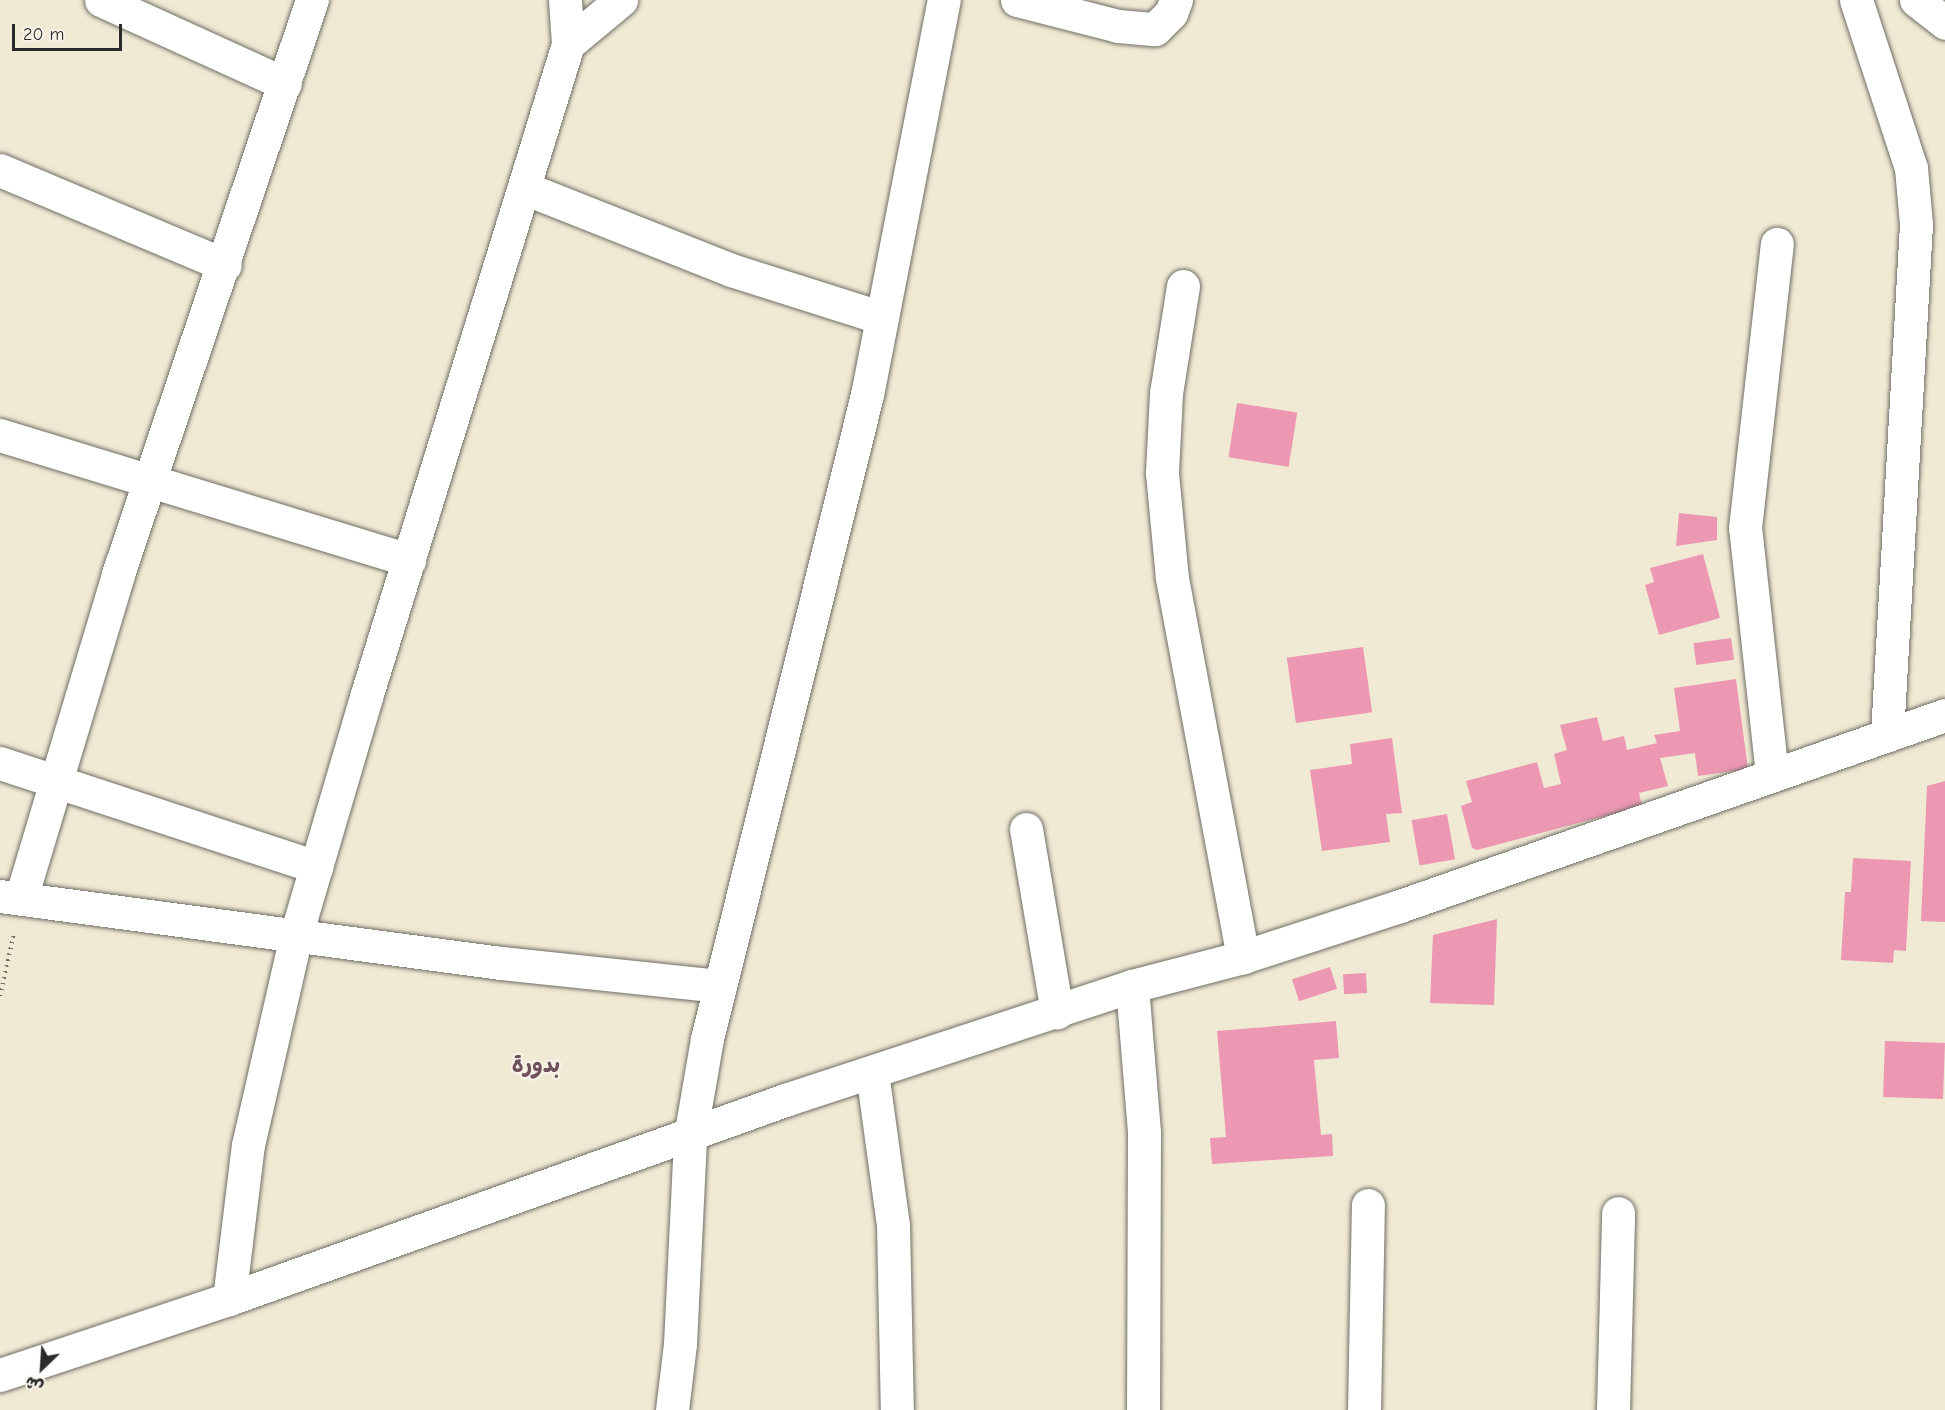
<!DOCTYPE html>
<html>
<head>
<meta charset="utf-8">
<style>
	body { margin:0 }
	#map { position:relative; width:1945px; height:1410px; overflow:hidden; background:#f0ead4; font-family:"Comic Neue","Playpen Sans Arabic",sans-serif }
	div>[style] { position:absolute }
	.building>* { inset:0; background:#ec98b3; transform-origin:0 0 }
	.path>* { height:4px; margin-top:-2px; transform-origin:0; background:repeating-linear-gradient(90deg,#706e66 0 1.5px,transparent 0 6px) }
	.roads { filter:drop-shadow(0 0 2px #706e66) drop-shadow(0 0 2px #706e66) }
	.minor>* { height:33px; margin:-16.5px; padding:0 16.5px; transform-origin:16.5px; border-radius:16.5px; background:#fff }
	.tertiary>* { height:33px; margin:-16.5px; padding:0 16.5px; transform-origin:16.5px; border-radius:16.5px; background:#fff }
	span { translate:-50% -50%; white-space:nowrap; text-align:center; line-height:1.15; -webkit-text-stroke:4.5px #f7f3e8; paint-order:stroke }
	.district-label { font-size:22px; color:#6f515b; font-weight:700 }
	.north { position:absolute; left:12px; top:1338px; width:60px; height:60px; -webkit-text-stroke:4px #f7f3e8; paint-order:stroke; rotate:205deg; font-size:16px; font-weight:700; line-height:24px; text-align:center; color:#2b2b2b }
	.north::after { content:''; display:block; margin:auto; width:21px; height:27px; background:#2b2b2b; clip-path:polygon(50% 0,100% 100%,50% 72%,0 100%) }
	.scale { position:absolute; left:12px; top:24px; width:110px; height:27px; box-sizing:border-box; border:3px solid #2b2b2b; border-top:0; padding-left:8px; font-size:18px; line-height:21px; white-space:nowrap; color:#2b2b2b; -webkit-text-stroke:4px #f7f3e8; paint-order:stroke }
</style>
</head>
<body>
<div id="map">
	<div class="building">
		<div style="left:1237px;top:403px;width:61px;height:55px;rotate:9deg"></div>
		<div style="clip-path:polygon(1679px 513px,1717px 517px,1717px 540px,1676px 546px)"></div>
		<div style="clip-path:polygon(1703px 554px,1720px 618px,1659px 635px,1645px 585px,1654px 582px,1650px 568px)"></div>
		<div style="left:1731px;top:638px;width:22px;height:38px;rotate:82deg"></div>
		<div style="left:1363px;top:647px;width:66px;height:77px;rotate:82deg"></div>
		<div style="clip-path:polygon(1736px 679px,1748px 769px,1698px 776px,1695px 753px,1660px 758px,1668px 786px,1639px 793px,1642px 806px,1477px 850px,1472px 848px,1461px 806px,1472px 802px,1466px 781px,1537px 762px,1544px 788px,1561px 784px,1554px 754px,1567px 750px,1560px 725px,1597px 717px,1603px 741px,1624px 736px,1627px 750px,1657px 743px,1654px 735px,1680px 731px,1674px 688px)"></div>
		<div style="clip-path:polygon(1392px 738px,1402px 813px,1386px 814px,1390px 842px,1322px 851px,1310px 770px,1352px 764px,1350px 744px)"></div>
		<div style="clip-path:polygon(1945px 781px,1945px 922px,1921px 921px,1927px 786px)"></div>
		<div style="left:1447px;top:814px;width:46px;height:36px;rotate:80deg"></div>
		<div style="clip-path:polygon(1853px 858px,1911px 861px,1906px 951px,1894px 950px,1893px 963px,1841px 960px,1845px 892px,1851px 892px)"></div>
		<div style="clip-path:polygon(1497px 919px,1494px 1005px,1430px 1003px,1433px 935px)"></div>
		<div style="left:1330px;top:967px;width:23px;height:40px;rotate:72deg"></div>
		<div style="left:1366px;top:973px;width:20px;height:23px;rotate:87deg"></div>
		<div style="clip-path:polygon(1336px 1021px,1339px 1058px,1314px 1060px,1321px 1135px,1332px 1134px,1333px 1156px,1212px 1164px,1210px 1138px,1226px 1137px,1217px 1031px)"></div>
		<div style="left:1885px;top:1041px;width:60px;height:56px;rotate:2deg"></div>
	</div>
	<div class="path">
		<div style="left:0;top:996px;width:65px;rotate:-77.5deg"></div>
	</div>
	<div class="roads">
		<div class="minor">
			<div style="left:101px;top:0;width:202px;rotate:24.5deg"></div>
			<div style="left:565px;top:0;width:44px;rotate:86.1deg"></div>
			<div style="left:1017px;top:0;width:104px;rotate:14.4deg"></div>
			<div style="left:1118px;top:26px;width:37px;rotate:5deg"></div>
			<div style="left:1155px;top:29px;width:23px;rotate:-45deg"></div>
			<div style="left:1171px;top:13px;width:14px;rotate:-69deg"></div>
			<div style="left:1856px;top:0;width:177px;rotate:71.9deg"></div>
			<div style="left:1911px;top:168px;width:56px;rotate:84.9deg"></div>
			<div style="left:1916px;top:224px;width:512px;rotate:93.25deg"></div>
			<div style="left:1916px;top:0;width:37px;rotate:38deg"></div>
			<div style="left:0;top:170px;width:244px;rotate:22.9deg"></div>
			<div style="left:524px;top:188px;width:223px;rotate:21.6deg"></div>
			<div style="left:731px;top:270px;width:158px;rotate:17.6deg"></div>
			<div style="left:1183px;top:286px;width:108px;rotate:99deg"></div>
			<div style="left:1166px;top:393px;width:80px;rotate:92.9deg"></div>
			<div style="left:1162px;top:473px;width:105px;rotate:84.6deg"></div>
			<div style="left:1172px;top:578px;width:386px;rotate:79.4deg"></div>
			<div style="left:0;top:435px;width:428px;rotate:17deg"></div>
			<div style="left:0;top:763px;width:333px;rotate:18.2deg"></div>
			<div style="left:1772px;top:775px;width:248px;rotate:-96.2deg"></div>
			<div style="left:1745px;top:528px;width:286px;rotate:-83.6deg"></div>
			<div style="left:1026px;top:829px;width:186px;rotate:80.4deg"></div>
			<div style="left:0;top:896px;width:505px;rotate:7.62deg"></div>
			<div style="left:501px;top:963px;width:219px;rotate:6deg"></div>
			<div style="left:21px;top:898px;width:338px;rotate:-73.3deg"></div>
			<div style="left:118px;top:574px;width:606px;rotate:-71.33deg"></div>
			<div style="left:1132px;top:986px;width:146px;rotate:85.3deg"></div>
			<div style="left:1144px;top:1132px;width:278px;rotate:90.2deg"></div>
			<div style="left:872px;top:1072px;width:154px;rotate:82.2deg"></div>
			<div style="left:893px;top:1225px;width:185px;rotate:88.8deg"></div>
			<div style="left:229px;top:1299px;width:155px;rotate:-83deg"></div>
			<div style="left:248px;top:1145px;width:215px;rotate:-77.1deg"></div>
			<div style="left:296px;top:935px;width:248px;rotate:-73.6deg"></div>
			<div style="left:366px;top:697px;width:684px;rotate:-72.81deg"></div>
			<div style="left:568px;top:44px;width:69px;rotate:-39.7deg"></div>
			<div style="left:672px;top:1410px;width:66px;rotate:-83.1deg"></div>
			<div style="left:680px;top:1344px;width:207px;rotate:-87.2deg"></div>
			<div style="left:690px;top:1137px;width:99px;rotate:-80.2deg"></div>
			<div style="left:707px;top:1039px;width:664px;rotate:-76.05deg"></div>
			<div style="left:867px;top:395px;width:402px;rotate:-79deg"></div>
			<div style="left:1364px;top:1410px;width:205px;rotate:-88.9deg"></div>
			<div style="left:1613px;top:1410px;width:197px;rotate:-88.5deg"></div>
		</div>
		<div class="tertiary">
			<div style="left:0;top:1375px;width:241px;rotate:-18.4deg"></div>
			<div style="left:229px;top:1299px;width:591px;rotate:-19.69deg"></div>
			<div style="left:785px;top:1100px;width:365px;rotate:-18.2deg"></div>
			<div style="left:1132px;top:986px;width:115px;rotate:-14.6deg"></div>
			<div style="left:1243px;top:957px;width:165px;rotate:-18deg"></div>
			<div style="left:1400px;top:906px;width:577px;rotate:-19.31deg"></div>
		</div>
	</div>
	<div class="district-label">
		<span style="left:536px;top:1066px">بدورة</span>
	</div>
	<div class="north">ش</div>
	<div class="scale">20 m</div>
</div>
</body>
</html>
